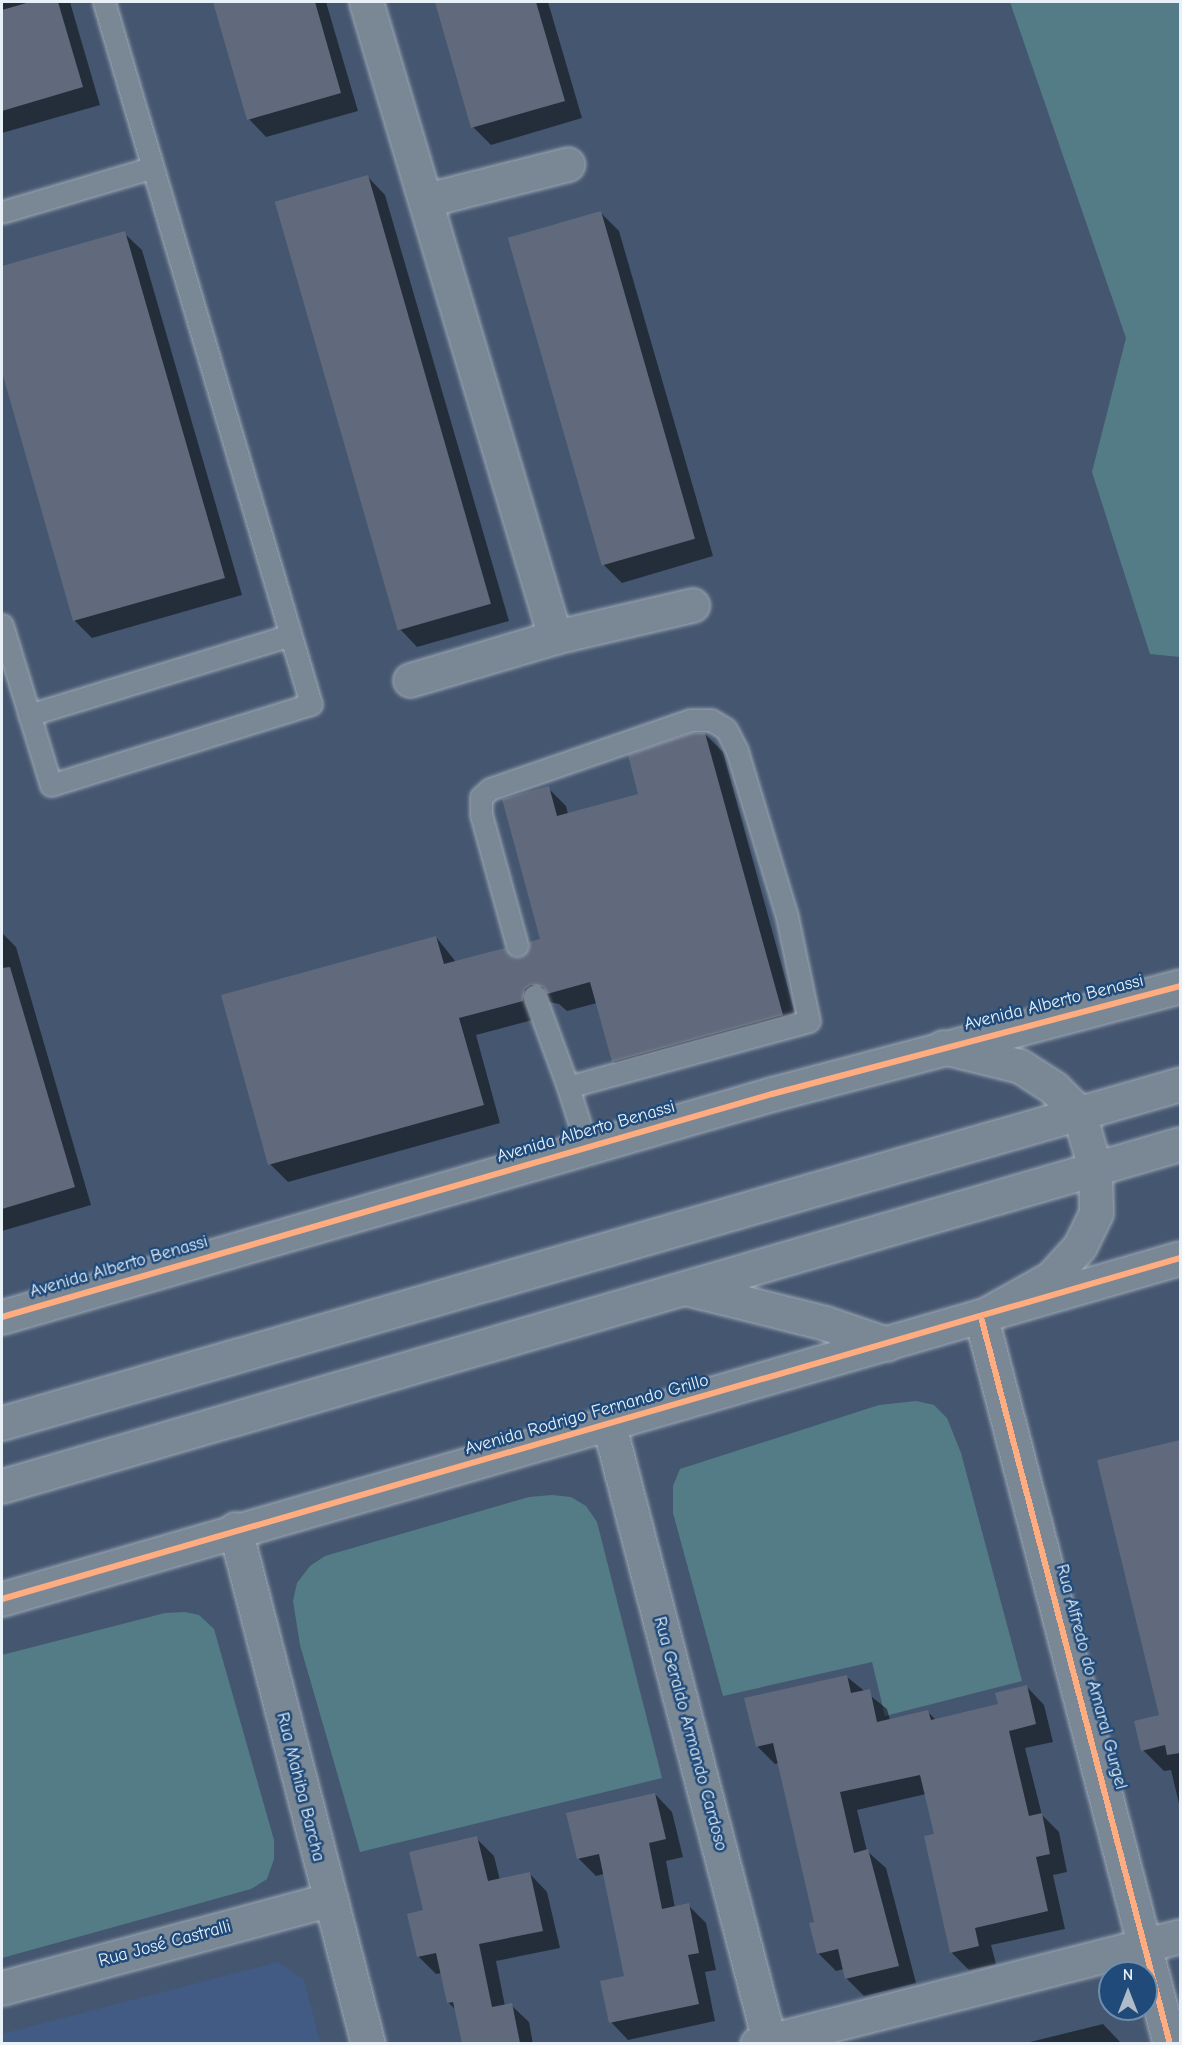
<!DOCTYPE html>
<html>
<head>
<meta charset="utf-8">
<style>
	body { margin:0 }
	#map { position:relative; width:1182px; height:2045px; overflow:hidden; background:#455770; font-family:"Comic Neue",sans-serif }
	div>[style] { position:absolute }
	.built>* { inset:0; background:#425b85 }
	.green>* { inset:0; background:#537c87 }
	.shadow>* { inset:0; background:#0007 }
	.building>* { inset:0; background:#606a7c; transform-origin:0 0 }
	.roads { filter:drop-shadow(0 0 2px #a1abb8) drop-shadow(0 0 2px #a1abb8) }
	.service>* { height:21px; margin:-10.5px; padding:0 10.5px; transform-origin:10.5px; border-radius:10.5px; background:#7a8795 }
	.minor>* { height:33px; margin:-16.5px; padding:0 16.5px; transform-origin:16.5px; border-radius:16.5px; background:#7a8795 }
	.secondary>* { height:33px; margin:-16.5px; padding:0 16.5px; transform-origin:16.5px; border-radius:16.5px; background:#7a8795 }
	.cycleway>* { height:6px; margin:-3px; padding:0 3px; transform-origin:3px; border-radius:3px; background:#ffac80 }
	span { translate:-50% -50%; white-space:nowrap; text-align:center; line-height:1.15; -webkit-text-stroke:5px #1f4a7a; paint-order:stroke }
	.street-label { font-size:18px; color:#e8f1f8 }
	.frame { position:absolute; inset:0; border:3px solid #e8f1f8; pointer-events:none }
	.north { position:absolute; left:1098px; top:1961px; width:60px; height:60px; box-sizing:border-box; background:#1f4a7a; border:2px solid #6f8dac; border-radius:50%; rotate:0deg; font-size:16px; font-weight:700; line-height:24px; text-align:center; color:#e8f1f8 }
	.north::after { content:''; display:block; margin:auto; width:21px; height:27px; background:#afbbc8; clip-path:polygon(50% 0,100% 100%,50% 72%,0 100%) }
</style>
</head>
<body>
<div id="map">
	<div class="built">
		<div style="clip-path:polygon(278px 1962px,304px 1980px,320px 2043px,2px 2043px,2px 2034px)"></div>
	</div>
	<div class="green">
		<div style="clip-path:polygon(1010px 2px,1180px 2px,1180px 657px,1150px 654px,1092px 472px,1126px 338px)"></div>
		<div style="clip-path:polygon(916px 1401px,934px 1405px,947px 1418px,961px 1453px,1022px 1681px,885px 1716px,872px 1662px,723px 1696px,673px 1513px,673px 1486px,680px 1469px,879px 1405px)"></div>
		<div style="clip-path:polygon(552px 1495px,571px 1497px,586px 1506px,597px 1522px,662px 1778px,360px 1852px,300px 1645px,293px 1601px,297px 1583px,310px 1566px,325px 1556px,529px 1497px)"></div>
		<div style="clip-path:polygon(185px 1612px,199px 1615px,214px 1629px,274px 1840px,274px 1859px,267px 1879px,251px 1889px,2px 1958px,2px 1655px,165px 1613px)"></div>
	</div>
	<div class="shadow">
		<div style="clip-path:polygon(2px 2px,70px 2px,100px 105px,2px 133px)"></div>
		<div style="clip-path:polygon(214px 2px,326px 2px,358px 111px,266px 137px,249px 119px)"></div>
		<div style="clip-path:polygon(436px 2px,548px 2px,582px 118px,491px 145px,473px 127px)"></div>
		<div style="clip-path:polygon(368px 177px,385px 195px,509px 621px,417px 647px,400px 629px)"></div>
		<div style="clip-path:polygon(601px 213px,619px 231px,713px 556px,622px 583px,604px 565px)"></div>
		<div style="clip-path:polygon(124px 233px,142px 250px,242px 595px,92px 638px,74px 620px,2px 370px,2px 268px)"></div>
		<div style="clip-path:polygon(705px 734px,723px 752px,800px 1032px,631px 1079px,613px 1061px,597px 1003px,567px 1011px,559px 1004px,549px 1002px,542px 1007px,540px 1018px,476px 1035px,500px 1123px,288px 1182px,270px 1164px,436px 937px,456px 962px,522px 959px,542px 940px,548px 788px,566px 806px,568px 814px,640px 795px)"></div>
		<div style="clip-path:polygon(2px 933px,16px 947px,91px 1205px,2px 1231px)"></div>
		<div style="clip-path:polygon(1180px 1442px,1180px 1808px,1171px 1770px,1164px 1771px,1143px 1750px,1160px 1716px,1099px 1461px)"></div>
		<div style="clip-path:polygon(847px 1677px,887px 1709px,890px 1720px,928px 1712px,936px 1720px,999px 1705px,1027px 1687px,1044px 1705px,1053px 1742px,1025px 1748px,1042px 1815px,1059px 1832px,1067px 1872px,1053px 1875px,1065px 1929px,991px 1945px,996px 1964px,969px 1970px,951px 1952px,936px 1835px,926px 1794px,857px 1810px,867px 1851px,886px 1868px,916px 1983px,864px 1996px,846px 1978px,844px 1969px,836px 1971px,818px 1953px,816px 1923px,780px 1763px,775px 1764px,757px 1746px)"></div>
		<div style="clip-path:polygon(655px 1794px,672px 1812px,683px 1857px,666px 1861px,675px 1908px,688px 1905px,706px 1923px,716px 1970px,705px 1972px,715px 2021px,628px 2040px,611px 2022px,626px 1977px,604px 1874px,596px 1876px,578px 1858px)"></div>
		<div style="clip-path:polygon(476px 1838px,494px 1856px,500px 1880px,530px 1874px,547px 1892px,560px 1948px,496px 1961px,505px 2006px,511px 2005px,529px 2022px,533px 2044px,463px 2044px,457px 2011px,448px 2002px,442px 1973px,436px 1974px,418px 1956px,425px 1911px)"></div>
		<div style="clip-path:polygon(1103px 2024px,1122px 2044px,1022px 2044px)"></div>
	</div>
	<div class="building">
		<div style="clip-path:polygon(30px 2px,58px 2px,83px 87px,2px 111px,2px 10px)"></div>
		<div style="clip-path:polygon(213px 2px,315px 2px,341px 93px,247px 120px)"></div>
		<div style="clip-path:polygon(435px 2px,536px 2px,565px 101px,471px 128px)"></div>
		<div style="left:368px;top:175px;width:446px;height:97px;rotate:74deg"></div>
		<div style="left:601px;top:211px;width:341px;height:97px;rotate:74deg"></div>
		<div style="clip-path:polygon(125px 231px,225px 578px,73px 621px,2px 372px,2px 266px)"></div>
		<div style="clip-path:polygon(692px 733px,705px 733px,783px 1015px,612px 1062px,590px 982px,547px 994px,543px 987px,531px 985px,525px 989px,523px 1001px,459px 1018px,484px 1105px,268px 1165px,221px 995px,436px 936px,444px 964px,505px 948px,513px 957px,521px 957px,529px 949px,529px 942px,540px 939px,502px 799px,549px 786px,557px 816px,638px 794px,628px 755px)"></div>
		<div style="clip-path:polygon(10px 967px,75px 1187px,2px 1209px,2px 968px)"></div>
		<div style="clip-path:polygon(1180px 1440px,1180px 1753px,1167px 1755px,1165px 1745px,1141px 1751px,1134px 1721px,1159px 1715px,1097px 1460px)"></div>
		<div style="clip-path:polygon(847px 1675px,851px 1693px,870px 1689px,877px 1722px,928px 1710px,931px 1720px,998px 1704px,995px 1693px,1027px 1685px,1036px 1724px,1009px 1731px,1029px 1816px,1042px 1813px,1050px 1854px,1036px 1857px,1048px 1911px,975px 1928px,979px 1946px,950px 1953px,924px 1836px,934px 1834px,920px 1775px,840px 1792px,854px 1853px,868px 1849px,899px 1966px,845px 1979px,838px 1949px,817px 1954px,809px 1923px,814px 1922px,773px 1743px,756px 1747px,744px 1698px)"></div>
		<div style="clip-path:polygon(655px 1793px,666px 1839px,649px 1843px,662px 1909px,689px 1903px,699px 1953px,688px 1955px,699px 2004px,609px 2023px,600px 1981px,624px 1976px,599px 1854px,577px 1859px,566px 1813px)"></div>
		<div style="clip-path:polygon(477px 1836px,488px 1881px,530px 1872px,543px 1931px,479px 1944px,492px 2007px,512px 2003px,520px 2043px,462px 2043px,453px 2002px,447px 2003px,436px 1953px,417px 1957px,407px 1914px,423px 1910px,409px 1852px)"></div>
	</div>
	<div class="roads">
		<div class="service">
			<div style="left:2px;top:212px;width:155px;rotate:-16.5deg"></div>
			<div style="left:2px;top:625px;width:167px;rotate:73deg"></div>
			<div style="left:51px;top:785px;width:272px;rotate:-17.3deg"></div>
			<div style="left:311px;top:704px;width:732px;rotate:-106.43deg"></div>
			<div style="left:29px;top:715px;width:273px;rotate:-17deg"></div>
			<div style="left:517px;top:945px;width:136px;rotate:-105.4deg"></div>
			<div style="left:481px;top:814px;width:17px;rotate:-90deg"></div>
			<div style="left:481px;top:797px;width:12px;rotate:-42deg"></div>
			<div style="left:490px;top:789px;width:212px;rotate:-19deg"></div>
			<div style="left:690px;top:720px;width:21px"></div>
			<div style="left:711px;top:720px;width:17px;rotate:31deg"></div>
			<div style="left:726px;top:729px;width:25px;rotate:63deg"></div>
			<div style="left:737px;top:751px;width:173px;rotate:73.2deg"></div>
			<div style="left:787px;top:917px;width:106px;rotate:78.1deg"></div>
			<div style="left:809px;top:1021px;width:250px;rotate:164.7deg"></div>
			<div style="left:568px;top:1087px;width:96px;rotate:-110.1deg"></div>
			<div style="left:568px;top:1087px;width:63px;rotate:72.4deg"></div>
		</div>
		<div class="minor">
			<div style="left:366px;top:2px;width:663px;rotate:73.43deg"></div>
			<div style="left:426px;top:200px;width:146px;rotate:-14.2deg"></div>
			<div style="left:410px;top:680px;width:151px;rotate:-16.5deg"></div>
			<div style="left:555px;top:637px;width:141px;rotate:-13.1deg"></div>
			<div style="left:2px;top:1317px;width:802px;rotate:-16.15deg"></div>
			<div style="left:772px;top:1094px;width:422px;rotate:-14.8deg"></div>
			<div style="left:981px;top:1317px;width:751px;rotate:75.43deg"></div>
			<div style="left:609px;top:1425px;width:640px;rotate:75.42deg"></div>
			<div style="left:235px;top:1529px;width:532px;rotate:75.52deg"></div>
			<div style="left:2px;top:1599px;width:1226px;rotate:-16.14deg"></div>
			<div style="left:2px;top:1988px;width:339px;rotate:-15.1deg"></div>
			<div style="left:757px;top:2044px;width:437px;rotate:-14.3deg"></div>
		</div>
		<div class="secondary">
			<div style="left:943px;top:1047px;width:79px;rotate:13.9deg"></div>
			<div style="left:1020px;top:1066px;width:40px;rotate:32.9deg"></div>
			<div style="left:1054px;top:1088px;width:35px;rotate:45deg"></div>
			<div style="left:1079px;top:1113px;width:57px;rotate:73.8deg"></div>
			<div style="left:1095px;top:1168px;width:45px;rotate:88.7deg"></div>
			<div style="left:1096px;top:1213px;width:37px;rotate:116deg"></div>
			<div style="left:1080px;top:1246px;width:43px;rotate:132.2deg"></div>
			<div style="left:1051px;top:1278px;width:80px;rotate:150.9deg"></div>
			<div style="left:689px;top:1289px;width:140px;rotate:14deg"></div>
			<div style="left:825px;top:1323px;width:65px;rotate:18.7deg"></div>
			<div style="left:2px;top:1423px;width:1226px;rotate:-16.05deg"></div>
			<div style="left:2px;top:1486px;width:1227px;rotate:-16.19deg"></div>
		</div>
	</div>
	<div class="cycleway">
		<div style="left:2px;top:1317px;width:802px;rotate:-16.15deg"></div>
		<div style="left:772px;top:1094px;width:422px;rotate:-14.8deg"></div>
		<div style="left:981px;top:1317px;width:751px;rotate:75.43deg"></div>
		<div style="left:2px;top:1599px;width:1226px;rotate:-16.14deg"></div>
	</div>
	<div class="street-label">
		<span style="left:1054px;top:1003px;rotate:-14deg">Avenida Alberto Benassi</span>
		<span style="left:586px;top:1132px;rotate:-16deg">Avenida Alberto Benassi</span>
		<span style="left:119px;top:1267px;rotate:-16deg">Avenida Alberto Benassi</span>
		<span style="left:587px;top:1415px;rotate:-16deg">Avenida Rodrigo Fernando Grillo</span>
		<span style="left:1091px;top:1677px;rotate:75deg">Rua Alfredo do Amaral Gurgel</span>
		<span style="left:690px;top:1734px;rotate:75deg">Rua Geraldo Armando Cardoso</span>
		<span style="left:300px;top:1787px;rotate:76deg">Rua Mahiba Barcha</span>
		<span style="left:165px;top:1944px;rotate:-15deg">Rua José Castralli</span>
	</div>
	<div class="frame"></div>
	<div class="north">N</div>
</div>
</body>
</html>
